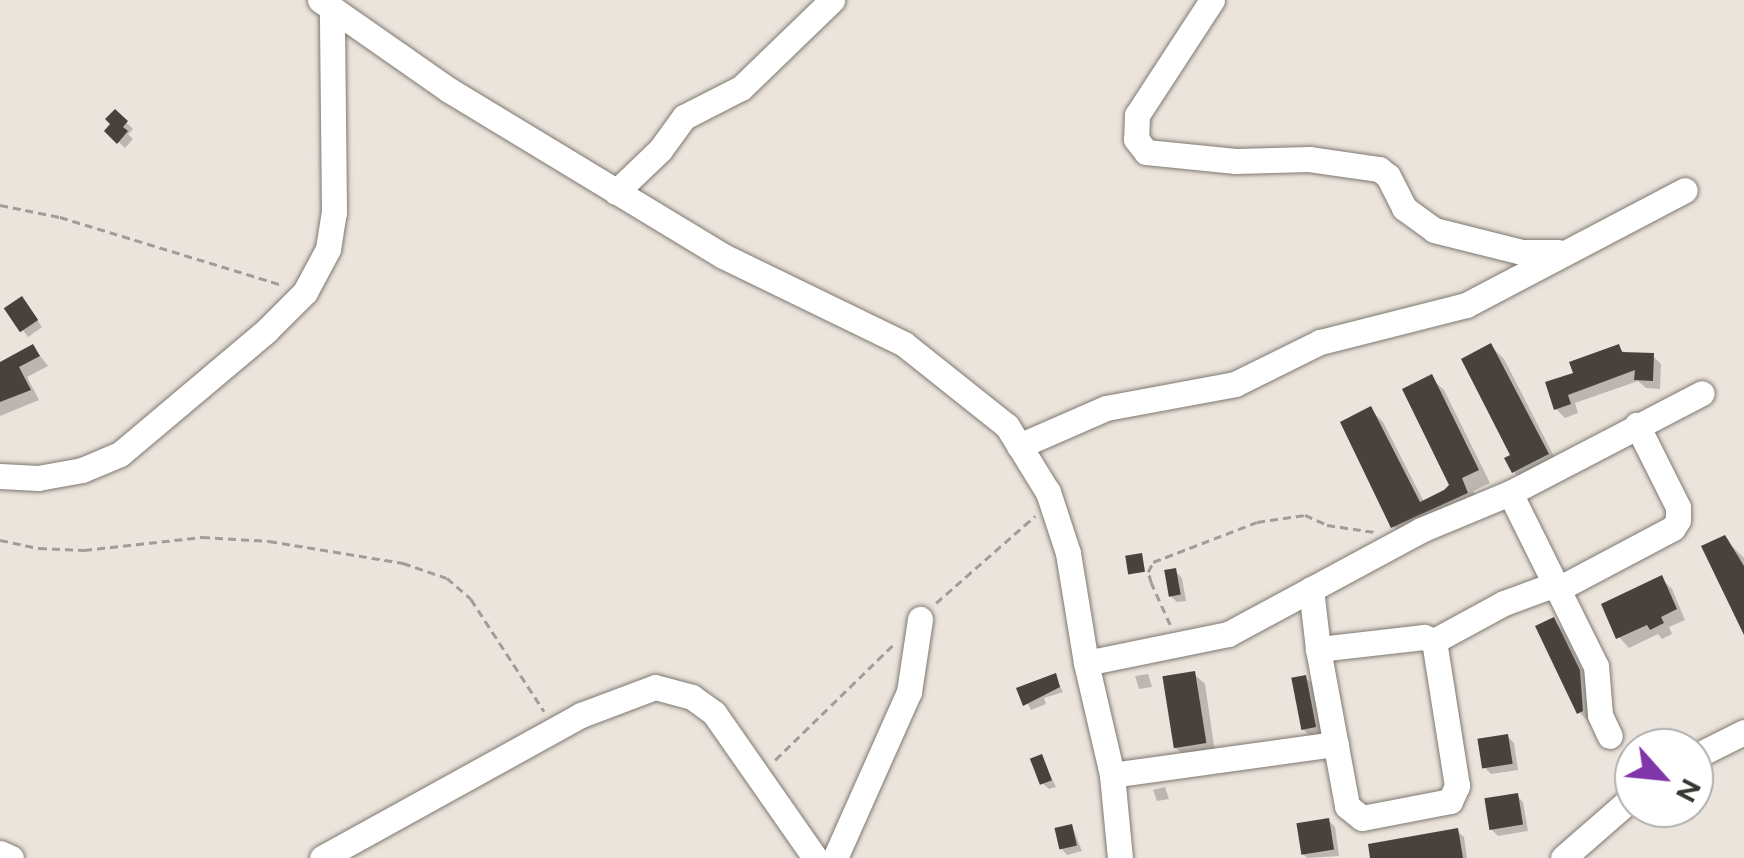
<!DOCTYPE html>
<html>
<head>
<meta charset="utf-8">
<style>
	body { margin:0 }
	#map { position:relative; width:1744px; height:858px; overflow:hidden; background:#ebe4dc; font-family:Figtree,sans-serif }
	div>[style] { position:absolute }
	.shadow>* { inset:0; background:#0003 }
	.building>* { inset:0; background:#49413c; transform-origin:0 0 }
	.path>* { height:2.5px; margin-top:-1.25px; transform-origin:0; background:repeating-linear-gradient(90deg,#a19c96 0 8px,transparent 0 13px) }
	.roads { filter:drop-shadow(0 0 2px #7e7870) drop-shadow(0 0 2px #7e7870) }
	.minor>* { height:25px; margin:-12.5px; padding:0 12.5px; transform-origin:12.5px; border-radius:12.5px; background:#fff }
	span { translate:-50% -50%; white-space:nowrap; text-align:center; line-height:1.15; -webkit-text-stroke:10px #fff; paint-order:stroke }
	.north { position:absolute; left:1614px; top:728px; width:100px; height:100px; box-sizing:border-box; background:#fff; border:2px solid #afafad; border-radius:50%; rotate:117deg; font-size:28px; font-weight:700; line-height:40px; text-align:center; color:#383632 }
	.north::after { content:''; display:block; margin:auto; width:35px; height:45px; background:#8036a8; clip-path:polygon(50% 0,100% 100%,50% 72%,0 100%) }
</style>
</head>
<body>
<div id="map">
	<div class="shadow">
		<div style="clip-path:polygon(115px 112px,133px 129px,128px 134px,133px 139px,125px 148px,107px 131px)"></div>
		<div style="clip-path:polygon(28px 306px,42px 327px,28px 337px,7px 309px)"></div>
		<div style="clip-path:polygon(1491px 346px,1504px 359px,1560px 468px,1527px 484px,1514px 472px)"></div>
		<div style="clip-path:polygon(33px 347px,48px 366px,27px 377px,39px 400px,0 416px,0 363px)"></div>
		<div style="clip-path:polygon(1618px 347px,1626px 354px,1652px 355px,1661px 364px,1660px 389px,1646px 388px,1638px 381px,1575px 403px,1578px 413px,1565px 418px,1556px 409px,1576px 375px)"></div>
		<div style="clip-path:polygon(1431px 378px,1444px 390px,1490px 483px,1473px 491px,1480px 506px,1406px 539px,1393px 526px,1370px 409px,1383px 422px,1424px 502px,1452px 486px)"></div>
		<div style="clip-path:polygon(1724px 538px,1744px 558px,1744px 629px)"></div>
		<div style="clip-path:polygon(1175px 571px,1182px 578px,1186px 601px,1177px 602px,1170px 596px)"></div>
		<div style="clip-path:polygon(1661px 578px,1672px 589px,1685px 620px,1669px 627px,1672px 634px,1662px 639px,1658px 634px,1629px 648px,1619px 637px)"></div>
		<div style="clip-path:polygon(1553px 620px,1563px 630px,1589px 683px,1590px 723px,1579px 712px)"></div>
		<div style="clip-path:polygon(1148px 674px,1152px 687px,1139px 689px,1135px 676px)"></div>
		<div style="clip-path:polygon(1194px 674px,1205px 684px,1215px 753px,1185px 757px,1175px 747px)"></div>
		<div style="clip-path:polygon(1055px 676px,1063px 692px,1044px 698px,1046px 704px,1031px 710px,1020px 689px)"></div>
		<div style="clip-path:polygon(1305px 677px,1316px 688px,1325px 736px,1312px 738px,1302px 728px)"></div>
		<div style="clip-path:polygon(1507px 736px,1514px 743px,1518px 770px,1491px 774px,1484px 767px)"></div>
		<div style="clip-path:polygon(1041px 757px,1056px 787px,1049px 789px,1042px 783px)"></div>
		<div style="clip-path:polygon(1165px 787px,1169px 799px,1157px 801px,1153px 790px)"></div>
		<div style="clip-path:polygon(1517px 796px,1523px 802px,1528px 831px,1498px 836px,1492px 830px)"></div>
		<div style="clip-path:polygon(1328px 820px,1335px 827px,1339px 856px,1307px 858px,1303px 854px)"></div>
		<div style="clip-path:polygon(1072px 826px,1082px 851px,1067px 855px,1061px 848px)"></div>
		<div style="clip-path:polygon(1457px 831px,1464px 837px,1467px 858px,1373px 858px)"></div>
	</div>
	<div class="building">
		<div style="clip-path:polygon(115px 109px,128px 121px,123px 127px,128px 131px,117px 144px,104px 131px,110px 124px,105px 119px)"></div>
		<div style="left:22px;top:296px;width:29px;height:22px;rotate:56deg"></div>
		<div style="clip-path:polygon(1491px 343px,1549px 454px,1512px 473px,1504px 458px,1510px 455px,1461px 359px)"></div>
		<div style="clip-path:polygon(33px 344px,40px 356px,19px 367px,31px 390px,0 402px,0 362px)"></div>
		<div style="clip-path:polygon(1619px 344px,1622px 352px,1654px 353px,1653px 381px,1634px 380px,1635px 370px,1568px 395px,1571px 404px,1554px 410px,1545px 382px,1573px 373px,1569px 362px)"></div>
		<div style="clip-path:polygon(1432px 374px,1479px 470px,1462px 478px,1468px 493px,1391px 528px,1340px 422px,1371px 406px,1420px 502px,1444px 490px,1449px 485px,1402px 389px)"></div>
		<div style="clip-path:polygon(1725px 535px,1744px 566px,1744px 635px,1701px 546px)"></div>
		<div style="left:1142px;top:553px;width:19px;height:17px;rotate:81deg"></div>
		<div style="left:1176px;top:568px;width:27px;height:12px;rotate:80deg"></div>
		<div style="clip-path:polygon(1662px 575px,1677px 609px,1661px 617px,1664px 623px,1650px 630px,1647px 625px,1616px 639px,1601px 604px)"></div>
		<div style="clip-path:polygon(1554px 617px,1580px 670px,1583px 711px,1577px 714px,1535px 626px)"></div>
		<div style="left:1195px;top:671px;width:73px;height:33px;rotate:81deg"></div>
		<div style="clip-path:polygon(1056px 673px,1060px 687px,1023px 706px,1016px 688px)"></div>
		<div style="left:1306px;top:675px;width:53px;height:15px;rotate:79deg"></div>
		<div style="left:1508px;top:734px;width:30px;height:31px;rotate:81deg"></div>
		<div style="left:1042px;top:754px;width:28px;height:13px;rotate:69deg"></div>
		<div style="left:1518px;top:793px;width:32px;height:34px;rotate:81deg"></div>
		<div style="left:1329px;top:818px;width:32px;height:33px;rotate:81deg"></div>
		<div style="left:1072px;top:824px;width:22px;height:18px;rotate:77deg"></div>
		<div style="clip-path:polygon(1458px 828px,1463px 858px,1370px 858px,1368px 844px)"></div>
	</div>
	<div class="path">
		<div style="left:0;top:205px;width:61px;rotate:11.3deg"></div>
		<div style="left:60px;top:217px;width:232px;rotate:17deg"></div>
		<div style="left:0;top:540px;width:40px;rotate:12deg"></div>
		<div style="left:39px;top:548px;width:45px;rotate:2.5deg"></div>
		<div style="left:84px;top:550px;width:119px;rotate:-6.3deg"></div>
		<div style="left:202px;top:537px;width:67px;rotate:3.4deg"></div>
		<div style="left:269px;top:541px;width:136px;rotate:9.3deg"></div>
		<div style="left:403px;top:563px;width:46px;rotate:18.8deg"></div>
		<div style="left:447px;top:578px;width:32px;rotate:41deg"></div>
		<div style="left:471px;top:599px;width:134px;rotate:56.9deg"></div>
		<div style="left:936px;top:603px;width:132px;rotate:-41.3deg"></div>
		<div style="left:1170px;top:625px;width:46px;rotate:-114.3deg"></div>
		<div style="left:1151px;top:583px;width:11px;rotate:-105deg"></div>
		<div style="left:1148px;top:572px;width:11px;rotate:-63deg"></div>
		<div style="left:1153px;top:562px;width:111px;rotate:-21deg"></div>
		<div style="left:1257px;top:522px;width:49px;rotate:-8.3deg"></div>
		<div style="left:1305px;top:515px;width:24px;rotate:24deg"></div>
		<div style="left:1327px;top:525px;width:48px;rotate:8.5deg"></div>
		<div style="left:775px;top:760px;width:166px;rotate:-44.3deg"></div>
	</div>
	<div class="roads">
		<div class="minor">
			<div style="left:320px;top:0;width:157px;rotate:34.9deg"></div>
			<div style="left:449px;top:90px;width:320px;rotate:31.2deg"></div>
			<div style="left:723px;top:256px;width:201px;rotate:25.9deg"></div>
			<div style="left:904px;top:344px;width:132px;rotate:38.5deg"></div>
			<div style="left:1007px;top:426px;width:78px;rotate:58.2deg"></div>
			<div style="left:1048px;top:492px;width:64px;rotate:71.8deg"></div>
			<div style="left:1068px;top:553px;width:111px;rotate:80.7deg"></div>
			<div style="left:1086px;top:663px;width:115px;rotate:76.9deg"></div>
			<div style="left:1112px;top:775px;width:83px;rotate:84.5deg"></div>
			<div style="left:1212px;top:0;width:137px;rotate:123.1deg"></div>
			<div style="left:1137px;top:115px;width:24px;rotate:92deg"></div>
			<div style="left:1136px;top:139px;width:16px;rotate:52deg"></div>
			<div style="left:1146px;top:152px;width:90px;rotate:5.7deg"></div>
			<div style="left:1236px;top:161px;width:73px;rotate:-1.6deg"></div>
			<div style="left:1309px;top:159px;width:71px;rotate:8.1deg"></div>
			<div style="left:1379px;top:169px;width:11px;rotate:38deg"></div>
			<div style="left:1388px;top:176px;width:36px;rotate:63deg"></div>
			<div style="left:1404px;top:208px;width:37px;rotate:36deg"></div>
			<div style="left:1434px;top:230px;width:91px;rotate:14deg"></div>
			<div style="left:1522px;top:252px;width:36px"></div>
			<div style="left:616px;top:192px;width:61px;rotate:-43.7deg"></div>
			<div style="left:660px;top:150px;width:41px;rotate:-54deg"></div>
			<div style="left:684px;top:117px;width:64px;rotate:-27deg"></div>
			<div style="left:741px;top:88px;width:127px;rotate:-44deg"></div>
			<div style="left:1019px;top:446px;width:95px;rotate:-23.6deg"></div>
			<div style="left:1106px;top:408px;width:131px;rotate:-10.5deg"></div>
			<div style="left:1235px;top:384px;width:95px;rotate:-26.3deg"></div>
			<div style="left:1320px;top:342px;width:151px;rotate:-14.2deg"></div>
			<div style="left:1466px;top:305px;width:247px;rotate:-27.7deg"></div>
			<div style="left:0;top:476px;width:38px;rotate:3deg"></div>
			<div style="left:38px;top:478px;width:45px;rotate:-10.3deg"></div>
			<div style="left:82px;top:470px;width:41px;rotate:-22.8deg"></div>
			<div style="left:120px;top:454px;width:192px;rotate:-40.1deg"></div>
			<div style="left:267px;top:330px;width:54px;rotate:-45deg"></div>
			<div style="left:305px;top:292px;width:49px;rotate:-61.9deg"></div>
			<div style="left:328px;top:249px;width:36px;rotate:-81deg"></div>
			<div style="left:334px;top:213px;width:203px;rotate:-90.6deg"></div>
			<div style="left:1510px;top:493px;width:193px;rotate:63.6deg"></div>
			<div style="left:1596px;top:666px;width:49px;rotate:85.3deg"></div>
			<div style="left:1600px;top:715px;width:23px;rotate:65deg"></div>
			<div style="left:1311px;top:589px;width:60px;rotate:83.3deg"></div>
			<div style="left:1318px;top:649px;width:160px;rotate:79.5deg"></div>
			<div style="left:1347px;top:806px;width:19px;rotate:39deg"></div>
			<div style="left:1362px;top:818px;width:90px;rotate:-10.9deg"></div>
			<div style="left:1450px;top:801px;width:17px;rotate:-65deg"></div>
			<div style="left:1457px;top:786px;width:147px;rotate:-99deg"></div>
			<div style="left:1434px;top:641px;width:11px;rotate:-158deg"></div>
			<div style="left:1424px;top:637px;width:107px;rotate:173.5deg"></div>
			<div style="left:1558px;top:589px;width:130px;rotate:-27.9deg"></div>
			<div style="left:1673px;top:528px;width:9px;rotate:-58deg"></div>
			<div style="left:1678px;top:520px;width:13px;rotate:-90deg"></div>
			<div style="left:1678px;top:507px;width:92px;rotate:-116.6deg"></div>
			<div style="left:1434px;top:641px;width:80px;rotate:-28.5deg"></div>
			<div style="left:1504px;top:603px;width:55px;rotate:-20.1deg"></div>
			<div style="left:1086px;top:663px;width:145px;rotate:-11.5deg"></div>
			<div style="left:1228px;top:634px;width:219px;rotate:-28.3deg"></div>
			<div style="left:1421px;top:530px;width:96px;rotate:-22.6deg"></div>
			<div style="left:1510px;top:493px;width:216px;rotate:-27.5deg"></div>
			<div style="left:1694px;top:757px;width:56px;rotate:-26.6deg"></div>
			<div style="left:1112px;top:775px;width:226px;rotate:-7.9deg"></div>
			<div style="left:0;top:853px;width:12px;rotate:24deg"></div>
			<div style="left:322px;top:858px;width:296px;rotate:-28.9deg"></div>
			<div style="left:581px;top:715px;width:79px;rotate:-20.7deg"></div>
			<div style="left:655px;top:687px;width:38px;rotate:15deg"></div>
			<div style="left:692px;top:697px;width:27px;rotate:36deg"></div>
			<div style="left:714px;top:713px;width:177px;rotate:55.1deg"></div>
			<div style="left:835px;top:858px;width:182px;rotate:-66deg"></div>
			<div style="left:909px;top:692px;width:74px;rotate:-81.4deg"></div>
			<div style="left:1563px;top:858px;width:94px;rotate:-41.1deg"></div>
		</div>
	</div>
	<div class="north">N</div>
</div>
</body>
</html>
